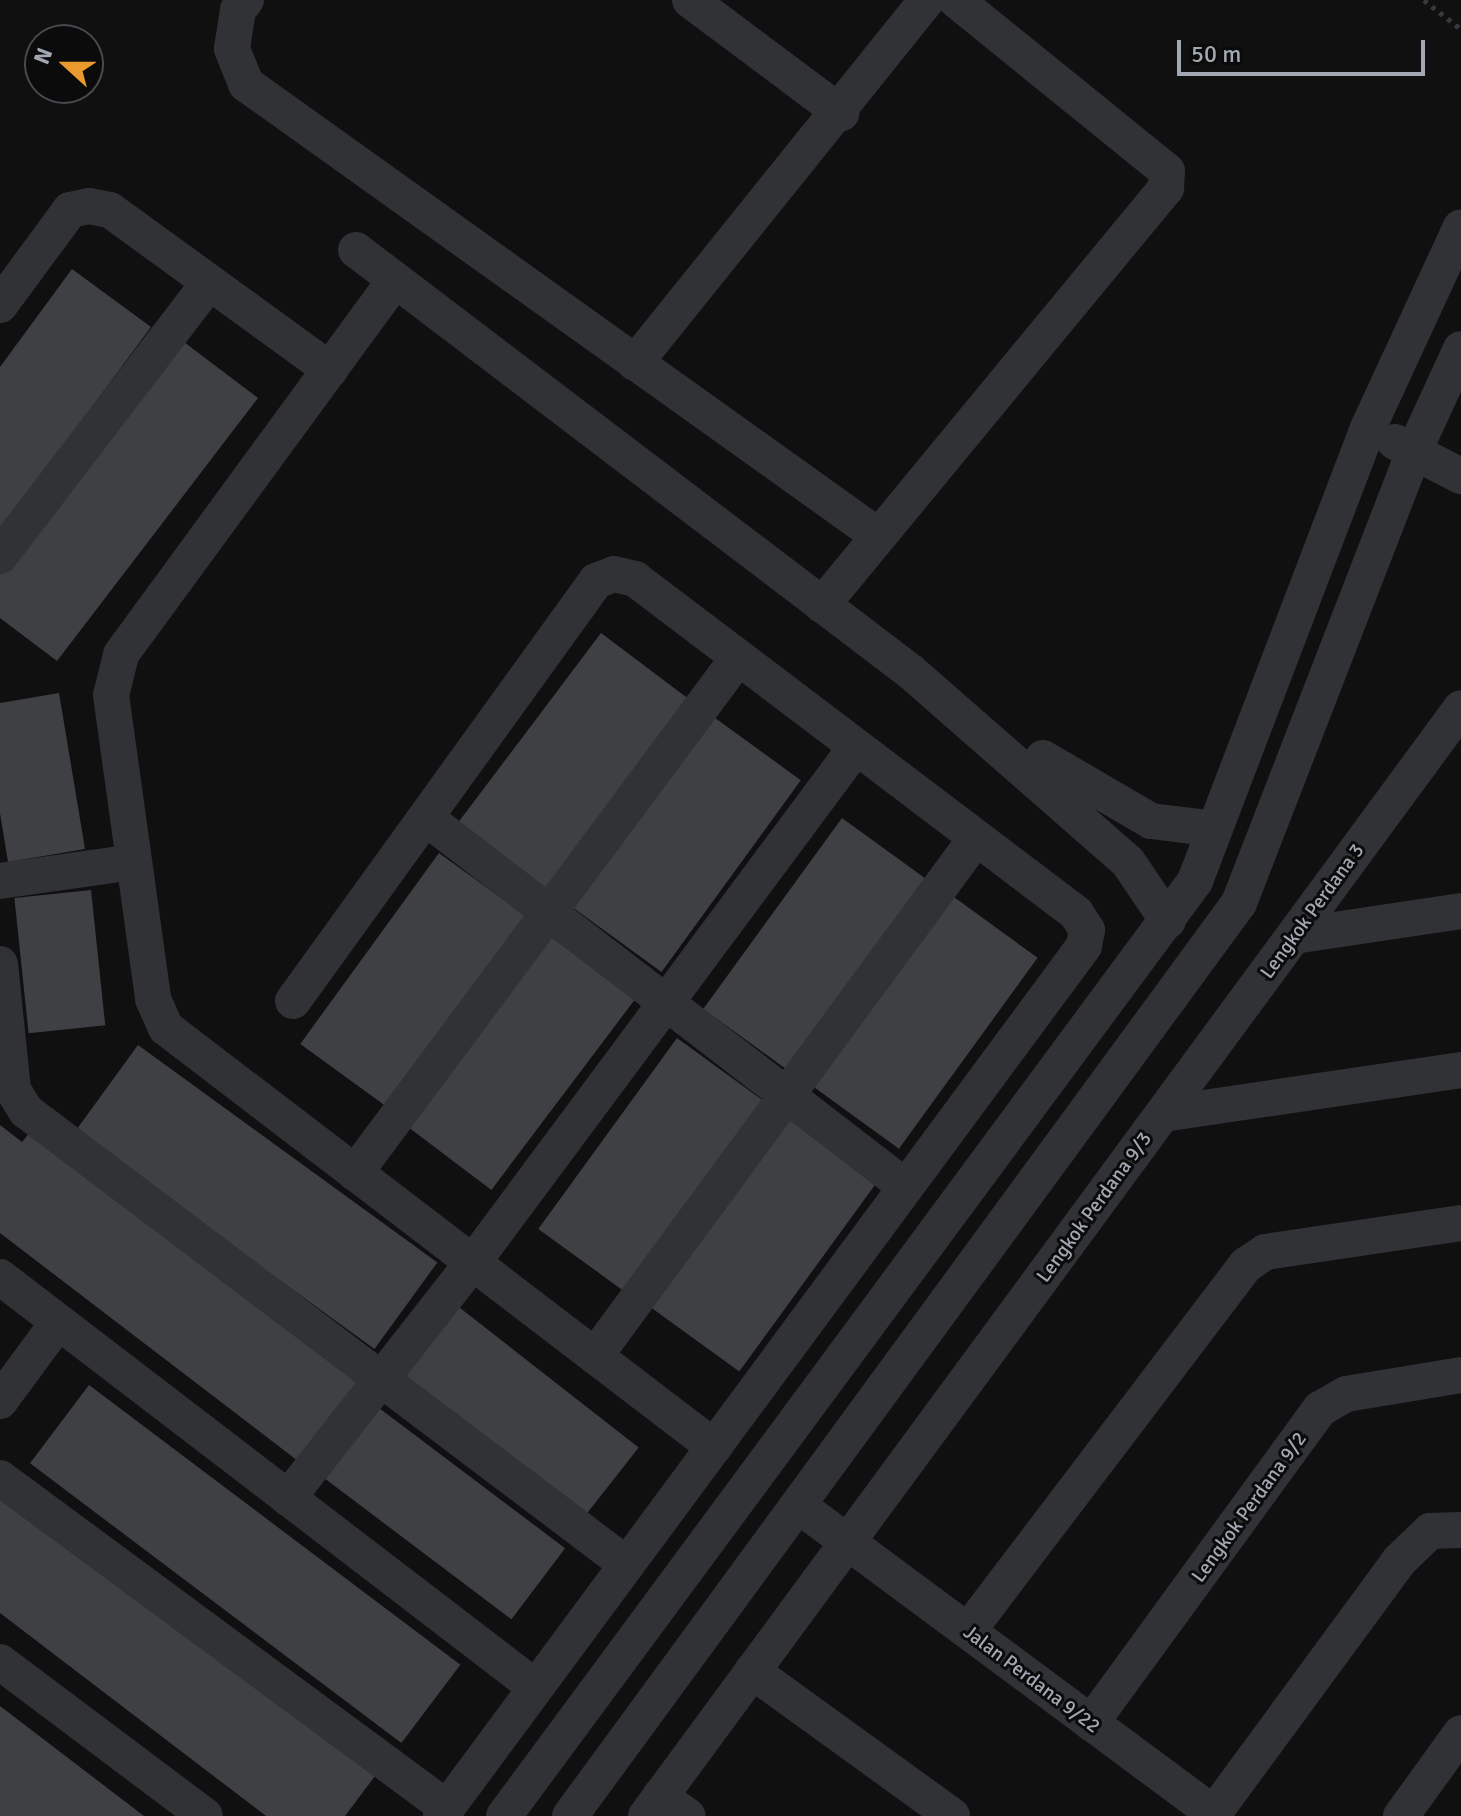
<!DOCTYPE html>
<html>
<head>
<meta charset="utf-8">
<style>
	body { margin:0 }
	#map { position:relative; width:1461px; height:1816px; overflow:hidden; background:#101011; font-family:Signika,sans-serif }
	div>[style] { position:absolute }
	.building>* { inset:0; background:#3f4044; transform-origin:0 0 }
	.path>* { height:5px; margin-top:-2.5px; transform-origin:0; background:repeating-linear-gradient(90deg,#37393d 0 4px,transparent 0 10px) }
	.minor>* { height:36px; margin:-18px; padding:0 18px; transform-origin:18px; border-radius:18px; background:#313236 }
	span { translate:-50% -50%; white-space:nowrap; text-align:center; line-height:1.15; -webkit-text-stroke:6px #0b0b0c; paint-order:stroke }
	.street-label { font-size:20px; color:#a1a8b1 }
	.north { position:absolute; left:24px; top:24px; width:80px; height:80px; box-sizing:border-box; background:#0b0b0c; border:2px solid #474a4e; border-radius:50%; rotate:291deg; font-size:22px; font-weight:700; line-height:32px; text-align:center; color:#a1a8b1 }
	.north::after { content:''; display:block; margin:auto; width:28px; height:36px; background:#e99a2f; clip-path:polygon(50% 0,100% 100%,50% 72%,0 100%) }
	.scale { position:absolute; left:1177px; top:40px; width:248px; height:36px; box-sizing:border-box; border:4px solid #a1a8b1; border-top:0; padding-left:10px; font-size:24px; line-height:28px; white-space:nowrap; color:#a1a8b1; -webkit-text-stroke:6px #0b0b0c; paint-order:stroke }
</style>
</head>
<body>
<div id="map">
	<div class="building">
		<div style="clip-path:polygon(72px 269px,151px 327px,0 531px,0 367px)"></div>
		<div style="clip-path:polygon(180px 339px,258px 398px,57px 661px,0 618px,0 575px)"></div>
		<div style="left:601px;top:633px;width:111px;height:238px;rotate:37deg"></div>
		<div style="clip-path:polygon(59px 693px,85px 849px,8px 862px,0 813px,0 703px)"></div>
		<div style="left:711px;top:715px;width:111px;height:237px;rotate:36deg"></div>
		<div style="left:842px;top:818px;width:112px;height:236px;rotate:36deg"></div>
		<div style="left:439px;top:853px;width:112px;height:236px;rotate:36deg"></div>
		<div style="left:91px;top:890px;width:136px;height:77px;rotate:84deg"></div>
		<div style="left:947px;top:892px;width:112px;height:236px;rotate:36deg"></div>
		<div style="left:546px;top:933px;width:111px;height:238px;rotate:37deg"></div>
		<div style="left:677px;top:1038px;width:112px;height:236px;rotate:36deg"></div>
		<div style="left:138px;top:1045px;width:370px;height:107px;rotate:36deg"></div>
		<div style="left:789px;top:1116px;width:110px;height:236px;rotate:36deg"></div>
		<div style="clip-path:polygon(0 1125px,22px 1142px,31px 1131px,358px 1382px,298px 1461px,0 1233px)"></div>
		<div style="left:455px;top:1304px;width:233px;height:90px;rotate:38deg"></div>
		<div style="left:89px;top:1385px;width:465px;height:98px;rotate:37deg"></div>
		<div style="left:379px;top:1408px;width:233px;height:89px;rotate:37deg"></div>
		<div style="clip-path:polygon(0 1500px,375px 1776px,345px 1816px,266px 1816px,0 1613px)"></div>
		<div style="clip-path:polygon(0 1706px,144px 1816px,0 1816px)"></div>
	</div>
	<div class="path">
		<div style="left:1424px;top:0;width:47px;rotate:38.1deg"></div>
	</div>
	<div class="minor">
		<div style="left:246px;top:0;width:13px;rotate:129deg"></div>
		<div style="left:238px;top:10px;width:39px;rotate:99deg"></div>
		<div style="left:232px;top:49px;width:38px;rotate:68deg"></div>
		<div style="left:246px;top:84px;width:776px;rotate:35.55deg"></div>
		<div style="left:690px;top:0;width:189px;rotate:36.8deg"></div>
		<div style="left:356px;top:250px;width:697px;rotate:37.25deg"></div>
		<div style="left:911px;top:672px;width:288px;rotate:41.2deg"></div>
		<div style="left:1128px;top:862px;width:71px;rotate:55.9deg"></div>
		<div style="left:395px;top:280px;width:464px;rotate:126.2deg"></div>
		<div style="left:121px;top:655px;width:41px;rotate:104deg"></div>
		<div style="left:111px;top:695px;width:307px;rotate:82.1deg"></div>
		<div style="left:153px;top:999px;width:32px;rotate:66deg"></div>
		<div style="left:166px;top:1028px;width:690px;rotate:37.4deg"></div>
		<div style="left:0;top:305px;width:118px;rotate:-53.6deg"></div>
		<div style="left:70px;top:210px;width:19px;rotate:-12deg"></div>
		<div style="left:89px;top:206px;width:21px;rotate:11deg"></div>
		<div style="left:110px;top:210px;width:272px;rotate:36deg"></div>
		<div style="left:635px;top:363px;width:466px;rotate:-51.2deg"></div>
		<div style="left:1395px;top:442px;width:74px;rotate:27.3deg"></div>
		<div style="left:0;top:556px;width:344px;rotate:-52.6deg"></div>
		<div style="left:822px;top:605px;width:541px;rotate:-50.48deg"></div>
		<div style="left:1166px;top:188px;width:17px;rotate:-87deg"></div>
		<div style="left:1167px;top:171px;width:272px;rotate:-141deg"></div>
		<div style="left:1043px;top:758px;width:125px;rotate:30.3deg"></div>
		<div style="left:1151px;top:821px;width:64px;rotate:7.1deg"></div>
		<div style="left:426px;top:818px;width:605px;rotate:37.55deg"></div>
		<div style="left:0;top:881px;width:135px;rotate:-8.1deg"></div>
		<div style="left:1294px;top:936px;width:169px;rotate:-8.5deg"></div>
		<div style="left:0;top:964px;width:127px;rotate:84.1deg"></div>
		<div style="left:13px;top:1090px;width:25px;rotate:58deg"></div>
		<div style="left:26px;top:1111px;width:752px;rotate:37.05deg"></div>
		<div style="left:293px;top:1001px;width:518px;rotate:-54.19deg"></div>
		<div style="left:596px;top:581px;width:19px;rotate:-21deg"></div>
		<div style="left:614px;top:574px;width:22px;rotate:13deg"></div>
		<div style="left:635px;top:579px;width:553px;rotate:37.14deg"></div>
		<div style="left:1076px;top:913px;width:20px;rotate:57deg"></div>
		<div style="left:1087px;top:930px;width:16px;rotate:101deg"></div>
		<div style="left:1084px;top:946px;width:1082px;rotate:126.47deg"></div>
		<div style="left:1163px;top:1114px;width:301px;rotate:-8.4deg"></div>
		<div style="left:355px;top:1173px;width:642px;rotate:-53.36deg"></div>
		<div style="left:0;top:1277px;width:674px;rotate:37.46deg"></div>
		<div style="left:595px;top:1356px;width:643px;rotate:-53.66deg"></div>
		<div style="left:0;top:1401px;width:94px;rotate:-53.6deg"></div>
		<div style="left:0;top:1478px;width:556px;rotate:36.44deg"></div>
		<div style="left:288px;top:1498px;width:301px;rotate:-51.9deg"></div>
		<div style="left:474px;top:1261px;width:640px;rotate:-53.38deg"></div>
		<div style="left:799px;top:1506px;width:520px;rotate:36.56deg"></div>
		<div style="left:968px;top:1631px;width:460px;rotate:-52.8deg"></div>
		<div style="left:1246px;top:1265px;width:23px;rotate:-34deg"></div>
		<div style="left:1265px;top:1252px;width:198px;rotate:-8.4deg"></div>
		<div style="left:0;top:1662px;width:256px;rotate:36.9deg"></div>
		<div style="left:752px;top:1671px;width:247px;rotate:35.9deg"></div>
		<div style="left:1091px;top:1723px;width:389px;rotate:-53.9deg"></div>
		<div style="left:1320px;top:1409px;width:30px;rotate:-30deg"></div>
		<div style="left:1346px;top:1394px;width:117px;rotate:-9.4deg"></div>
		<div style="left:660px;top:1796px;width:34px;rotate:36deg"></div>
		<div style="left:1214px;top:1813px;width:313px;rotate:-53.7deg"></div>
		<div style="left:1399px;top:1561px;width:43px;rotate:-44.1deg"></div>
		<div style="left:1430px;top:1531px;width:31px;rotate:-2deg"></div>
		<div style="left:504px;top:1816px;width:1163px;rotate:-53.53deg"></div>
		<div style="left:1195px;top:881px;width:485px;rotate:-69.1deg"></div>
		<div style="left:1368px;top:428px;width:221px;rotate:-65.2deg"></div>
		<div style="left:570px;top:1816px;width:1132px;rotate:-53.77deg"></div>
		<div style="left:1239px;top:903px;width:485px;rotate:-68.8deg"></div>
		<div style="left:1414px;top:451px;width:112px;rotate:-65.3deg"></div>
		<div style="left:646px;top:1816px;width:1375px;rotate:-53.66deg"></div>
		<div style="left:1401px;top:1816px;width:102px;rotate:-54.1deg"></div>
	</div>
	<div class="street-label">
		<span style="left:1312px;top:911px;rotate:-54deg">Lengkok Perdana 3</span>
		<span style="left:1094px;top:1207px;rotate:-54deg">Lengkok Perdana 9/3</span>
		<span style="left:1249px;top:1507px;rotate:-54deg">Lengkok Perdana 9/2</span>
		<span style="left:1032px;top:1679px;rotate:37deg">Jalan Perdana 9/22</span>
	</div>
	<div class="north">N</div>
	<div class="scale">50 m</div>
</div>
</body>
</html>
